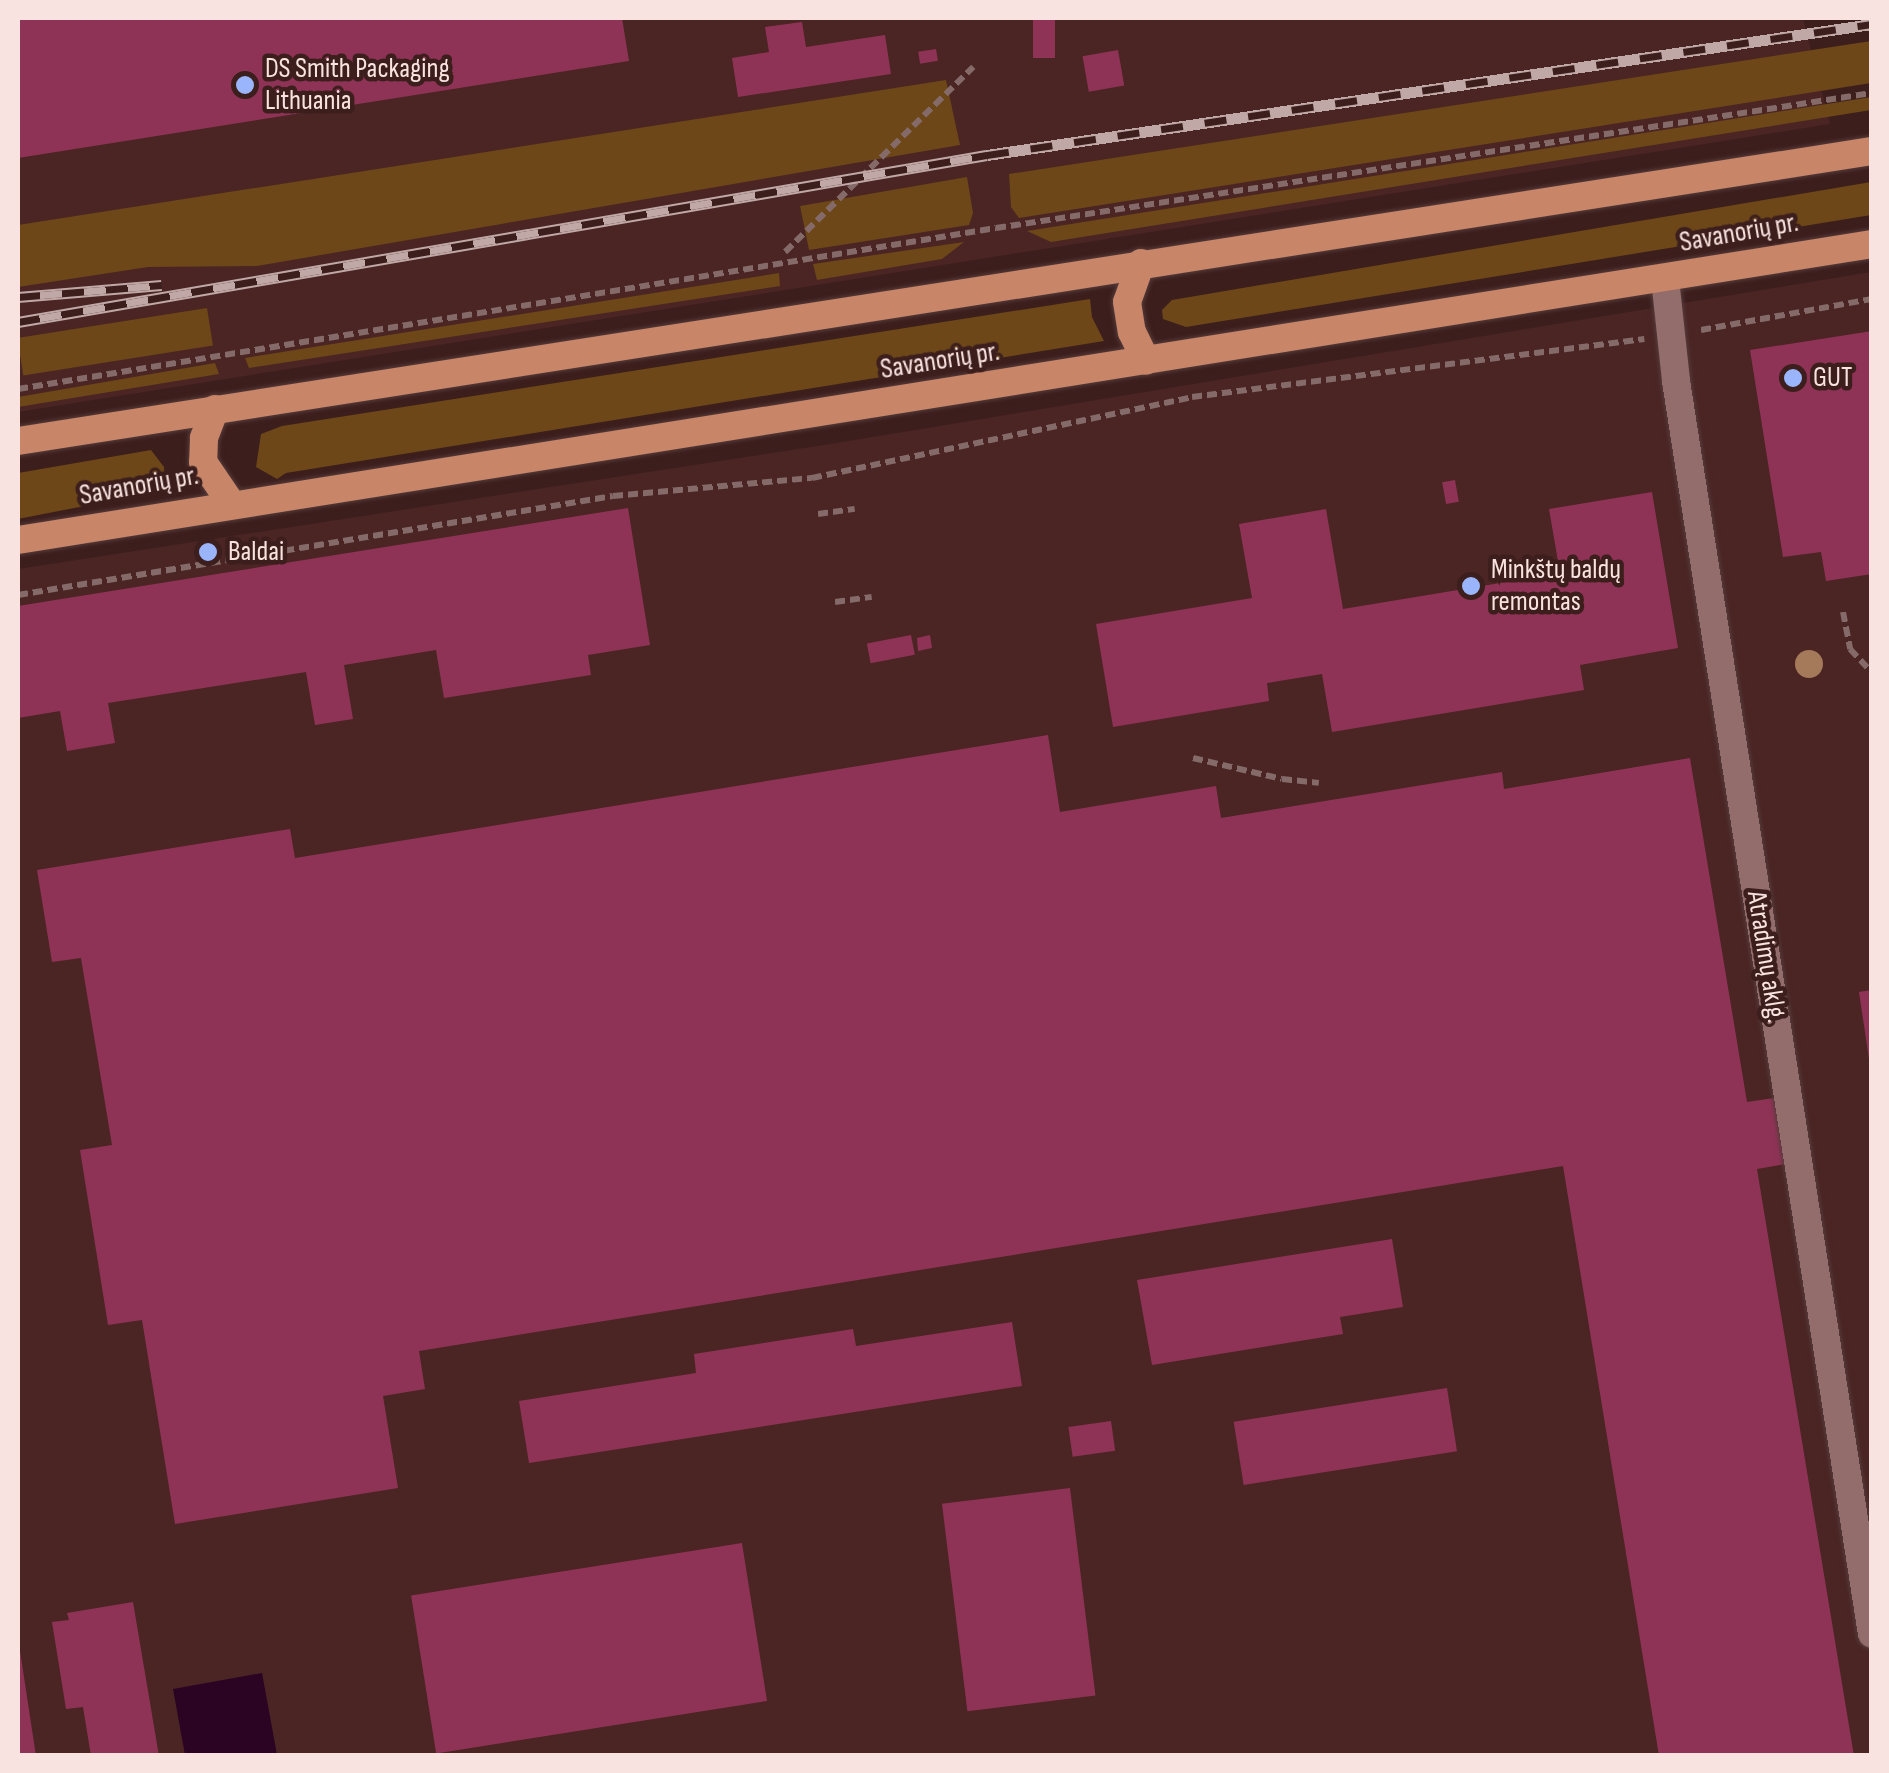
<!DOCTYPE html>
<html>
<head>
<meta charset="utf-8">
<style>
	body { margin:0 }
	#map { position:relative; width:1889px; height:1773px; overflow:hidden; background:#3c1e1d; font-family:"Sofia Sans Condensed",sans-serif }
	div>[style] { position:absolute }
	.built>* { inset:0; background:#4a2524 }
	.green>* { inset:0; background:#6d4717; transform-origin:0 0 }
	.water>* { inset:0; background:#2a0422 }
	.building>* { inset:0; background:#8f3356; transform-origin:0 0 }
	.path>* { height:6px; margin-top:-3px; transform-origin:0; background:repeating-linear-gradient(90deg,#846a68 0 10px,transparent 0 15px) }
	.roads { filter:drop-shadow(0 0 2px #553c3b) drop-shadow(0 0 2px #553c3b) }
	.minor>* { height:28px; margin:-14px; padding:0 14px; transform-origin:14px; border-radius:14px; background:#926d6b }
	.trunk>* { height:28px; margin:-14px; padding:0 14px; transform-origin:14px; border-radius:14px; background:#c88568 }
	.rail>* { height:11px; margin-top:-5.5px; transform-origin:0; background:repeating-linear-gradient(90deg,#3c1e1d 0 22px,#bfa8a6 0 44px); box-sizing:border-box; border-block:2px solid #bfa8a6 }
	.trees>* { width:28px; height:28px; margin:-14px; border-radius:50%; background:#a47a5a }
	.dots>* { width:28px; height:28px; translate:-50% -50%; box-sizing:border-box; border:5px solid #3c1e1d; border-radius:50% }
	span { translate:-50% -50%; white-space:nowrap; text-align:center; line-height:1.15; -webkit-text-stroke:9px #3c1e1d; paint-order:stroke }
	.poi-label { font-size:28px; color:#f8e3e1 }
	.left { translate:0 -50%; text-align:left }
	.street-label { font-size:28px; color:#f8e3e1 }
	.frame { position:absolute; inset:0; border:20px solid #f8e3e1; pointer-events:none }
</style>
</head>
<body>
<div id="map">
	<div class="built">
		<div style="clip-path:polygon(18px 18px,1803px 18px,1830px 124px,18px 412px)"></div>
		<div style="clip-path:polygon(1871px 272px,1871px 1755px,18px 1756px,18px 569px,830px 444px)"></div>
	</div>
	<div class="green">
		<div style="clip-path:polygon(1871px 41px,1871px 83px,1019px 218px,1011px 207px,1009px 174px)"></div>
		<div style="clip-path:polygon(946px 80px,960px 145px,257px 266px,148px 267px,18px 287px,18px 225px)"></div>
		<div style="clip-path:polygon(1871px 97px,1871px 110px,1051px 242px,1027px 231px)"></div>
		<div style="clip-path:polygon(967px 177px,973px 213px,969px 225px,809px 250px,800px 206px)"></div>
		<div style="clip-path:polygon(1871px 182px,1871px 215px,1186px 327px,1163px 319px,1162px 310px,1172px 300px)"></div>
		<div style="clip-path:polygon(964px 242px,942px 259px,817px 280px,813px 264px)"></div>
		<div style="clip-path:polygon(779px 273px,780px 286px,249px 368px,245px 358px)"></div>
		<div style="clip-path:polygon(1090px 299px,1092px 317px,1104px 341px,286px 473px,277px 479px,256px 467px,261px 434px,282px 426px)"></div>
		<div style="left:207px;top:308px;width:38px;height:192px;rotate:81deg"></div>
		<div style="clip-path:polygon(215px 363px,219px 374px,18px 407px,18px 397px)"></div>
		<div style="clip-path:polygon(151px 450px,164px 467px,165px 482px,156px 492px,18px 519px,18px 473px)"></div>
	</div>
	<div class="water">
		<div style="clip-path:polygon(262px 1673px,277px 1755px,185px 1755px,173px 1689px)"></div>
	</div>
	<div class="building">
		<div style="clip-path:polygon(18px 18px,622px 18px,629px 61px,18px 158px)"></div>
		<div style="left:1033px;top:18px;width:22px;height:40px"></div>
		<div style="clip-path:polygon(802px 22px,806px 47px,885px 35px,891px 74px,738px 97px,732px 58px,769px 52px,765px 27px)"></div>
		<div style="left:936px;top:49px;width:12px;height:18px;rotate:81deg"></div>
		<div style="left:1118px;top:50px;width:36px;height:36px;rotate:80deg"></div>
		<div style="clip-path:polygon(1872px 331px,1872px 574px,1826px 581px,1821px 552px,1783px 557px,1750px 350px)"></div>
		<div style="left:1455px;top:480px;width:22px;height:13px;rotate:80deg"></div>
		<div style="clip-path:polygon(1652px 492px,1678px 648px,1580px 665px,1584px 690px,1332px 732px,1322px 674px,1267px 683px,1269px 701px,1113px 727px,1096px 624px,1252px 598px,1239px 524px,1326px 509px,1343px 609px,1560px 573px,1549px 509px)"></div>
		<div style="clip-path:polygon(628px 508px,650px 645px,588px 655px,591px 675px,444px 698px,436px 650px,344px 665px,353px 719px,315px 725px,306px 672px,108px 703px,115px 743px,67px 751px,60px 711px,18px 718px,18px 606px)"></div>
		<div style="left:911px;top:635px;width:20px;height:45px;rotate:79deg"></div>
		<div style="clip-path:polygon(930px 635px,932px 648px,918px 651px,917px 638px)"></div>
		<div style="clip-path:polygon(1048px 735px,1060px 812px,1216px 786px,1221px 818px,1502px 772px,1504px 789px,1690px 758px,1747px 1102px,1774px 1098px,1785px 1164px,1757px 1169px,1854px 1756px,1659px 1756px,1563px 1166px,419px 1351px,425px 1389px,383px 1396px,398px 1488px,175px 1524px,142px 1320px,108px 1325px,80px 1150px,112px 1145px,81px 958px,52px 962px,37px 870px,290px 829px,295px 858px)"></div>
		<div style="clip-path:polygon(1872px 990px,1872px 1059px,1869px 1059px,1859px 992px)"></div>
		<div style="clip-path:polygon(1392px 1239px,1403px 1307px,1340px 1317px,1343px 1334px,1152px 1365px,1137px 1280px)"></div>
		<div style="clip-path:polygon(1012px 1322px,1022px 1386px,529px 1463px,519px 1401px,696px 1373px,694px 1354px,853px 1329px,856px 1346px)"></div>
		<div style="left:1447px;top:1388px;width:64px;height:216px;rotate:81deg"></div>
		<div style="left:1111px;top:1421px;width:30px;height:43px;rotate:82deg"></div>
		<div style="left:1070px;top:1488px;width:209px;height:129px;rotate:83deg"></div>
		<div style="left:742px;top:1543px;width:160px;height:335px;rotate:81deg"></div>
		<div style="clip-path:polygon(133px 1602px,159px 1756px,91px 1756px,83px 1707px,66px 1709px,52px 1622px,69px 1620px,67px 1613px)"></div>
		<div style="clip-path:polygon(20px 1651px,36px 1756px,18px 1756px)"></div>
	</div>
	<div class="path">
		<div style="left:785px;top:252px;width:264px;rotate:-44.5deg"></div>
		<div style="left:1701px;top:330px;width:174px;rotate:-10.3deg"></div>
		<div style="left:18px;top:389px;width:991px;rotate:-9.35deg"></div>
		<div style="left:996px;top:228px;width:886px;rotate:-8.76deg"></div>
		<div style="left:818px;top:514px;width:37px;rotate:-8deg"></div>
		<div style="left:18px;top:595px;width:603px;rotate:-9.45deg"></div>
		<div style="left:613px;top:496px;width:200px;rotate:-5.2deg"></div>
		<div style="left:812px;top:478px;width:389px;rotate:-12deg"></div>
		<div style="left:1192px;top:397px;width:456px;rotate:-7.3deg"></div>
		<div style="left:835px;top:602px;width:37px;rotate:-8deg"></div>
		<div style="left:1843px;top:612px;width:38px;rotate:79deg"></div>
		<div style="left:1850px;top:649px;width:26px;rotate:47deg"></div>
		<div style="left:1193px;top:758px;width:91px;rotate:13.3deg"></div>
		<div style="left:1282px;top:779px;width:37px;rotate:6deg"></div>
	</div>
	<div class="roads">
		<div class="minor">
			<div style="left:1665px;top:279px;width:103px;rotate:83.8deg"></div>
			<div style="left:1676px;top:381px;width:1268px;rotate:81.11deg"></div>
		</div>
		<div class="trunk">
			<div style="left:1141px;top:263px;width:41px;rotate:109.7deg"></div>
			<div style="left:1127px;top:302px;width:30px;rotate:81deg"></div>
			<div style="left:1132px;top:332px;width:32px;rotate:64deg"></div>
			<div style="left:215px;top:409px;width:31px;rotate:111deg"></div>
			<div style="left:204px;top:438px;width:24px;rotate:92deg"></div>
			<div style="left:203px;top:462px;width:50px;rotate:55.7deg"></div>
			<div style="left:18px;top:441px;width:1877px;rotate:-8.89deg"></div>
			<div style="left:18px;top:540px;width:1877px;rotate:-9.07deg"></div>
		</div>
	</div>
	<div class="rail">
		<div style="left:18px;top:297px;width:144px;rotate:-4.8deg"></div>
		<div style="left:18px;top:322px;width:983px;rotate:-9.78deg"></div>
		<div style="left:987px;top:155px;width:895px;rotate:-8.42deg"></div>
	</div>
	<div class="trees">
		<div style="left:1809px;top:664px"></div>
	</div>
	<div class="dots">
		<div style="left:245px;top:85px;background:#9bb5fd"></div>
		<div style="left:1793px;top:378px;background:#9bb5fd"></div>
		<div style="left:208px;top:552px;background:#9bb5fd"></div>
		<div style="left:1471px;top:586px;background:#9bb5fd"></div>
	</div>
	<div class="poi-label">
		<span class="left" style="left:265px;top:85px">DS Smith Packaging<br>Lithuania</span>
		<span class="left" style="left:1813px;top:378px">GUT</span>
		<span class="left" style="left:228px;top:552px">Baldai</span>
		<span class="left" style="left:1491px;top:586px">Minkštų baldų<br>remontas</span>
	</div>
	<div class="street-label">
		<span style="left:1739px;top:233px;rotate:-10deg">Savanorių pr.</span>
		<span style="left:940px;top:361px;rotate:-9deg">Savanorių pr.</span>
		<span style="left:139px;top:486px;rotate:-10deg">Savanorių pr.</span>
		<span style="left:1766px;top:957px;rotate:81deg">Atradimų aklg.</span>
	</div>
	<div class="frame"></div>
</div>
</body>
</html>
